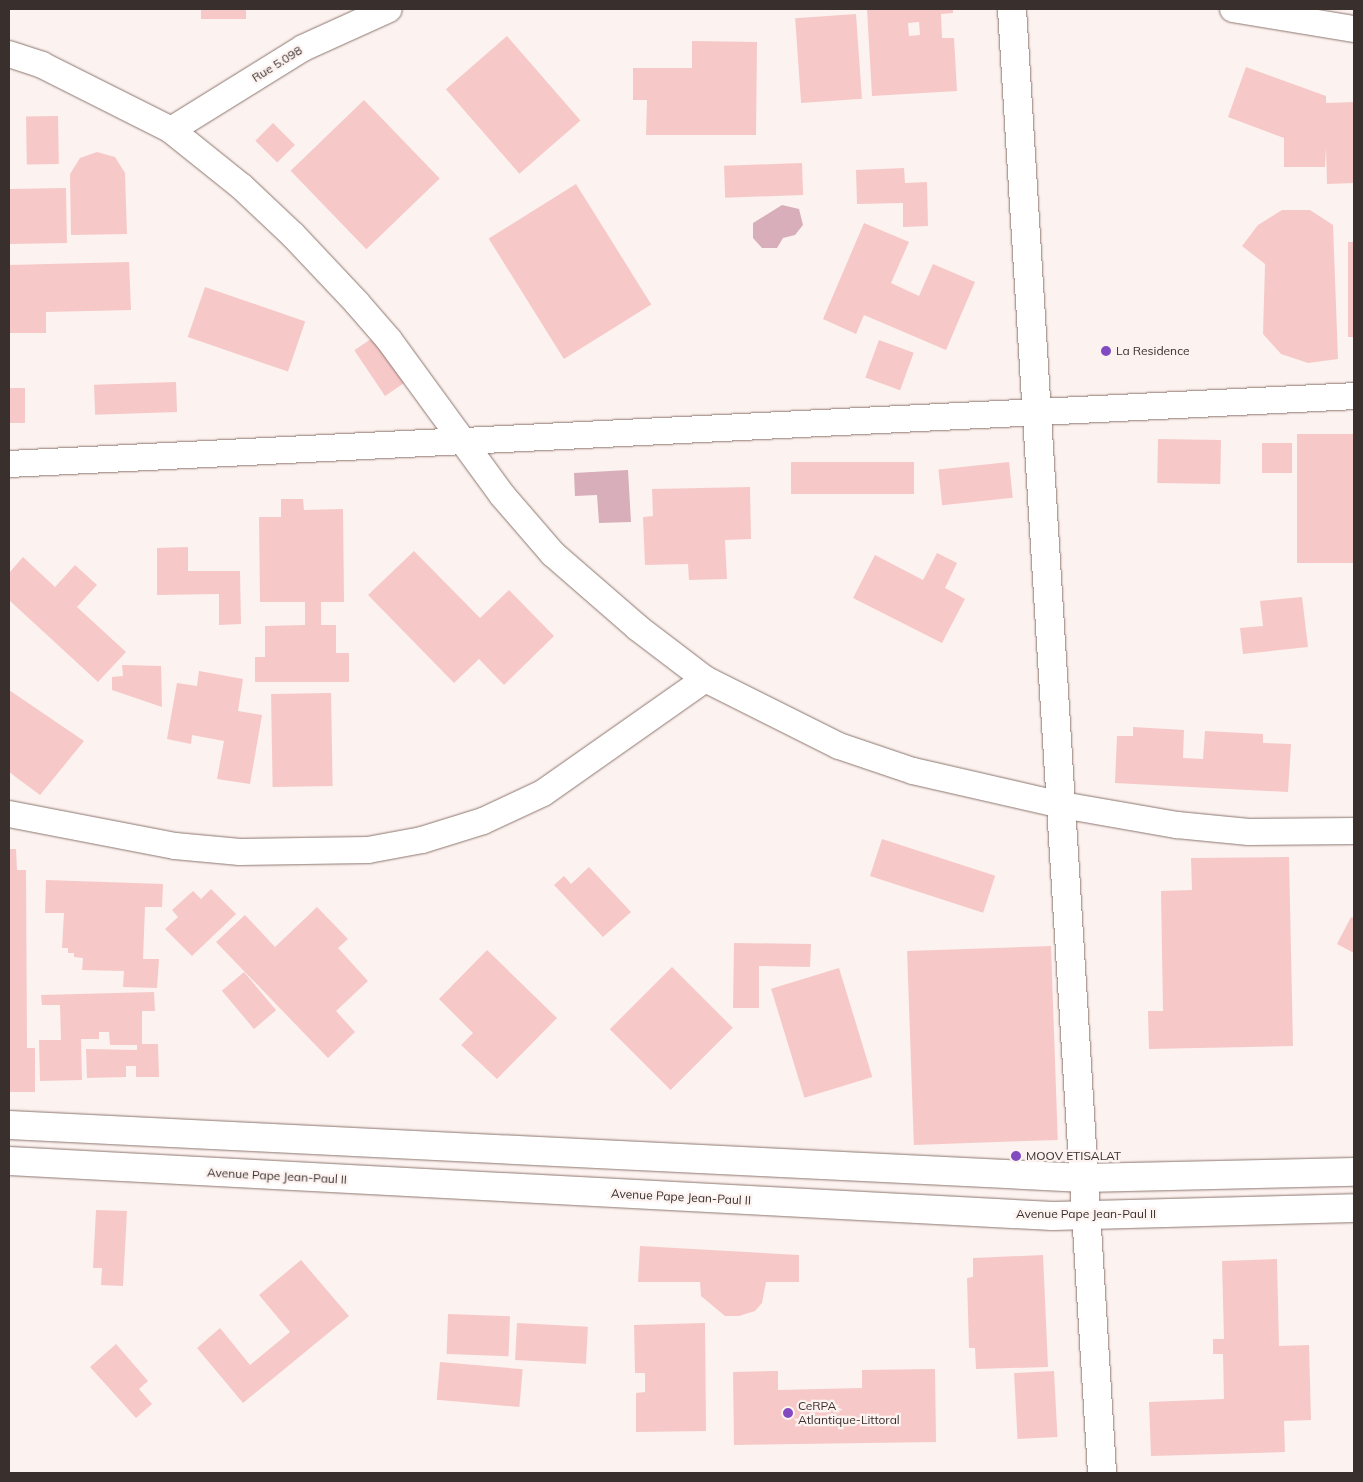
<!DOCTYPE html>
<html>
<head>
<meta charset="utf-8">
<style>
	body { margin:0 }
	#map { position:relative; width:1363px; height:1482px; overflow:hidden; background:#fcf2ef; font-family:Mulish,sans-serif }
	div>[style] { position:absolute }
	.water>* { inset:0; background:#d8aeba }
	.building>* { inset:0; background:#f6c9c8; transform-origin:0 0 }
	.roads { filter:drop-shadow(0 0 1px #8c766f) drop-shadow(0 0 1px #8c766f) }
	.street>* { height:26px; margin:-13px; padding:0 13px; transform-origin:13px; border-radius:13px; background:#fff }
	.secondary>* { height:28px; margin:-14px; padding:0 14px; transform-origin:14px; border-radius:14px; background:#fff }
	.primary>* { height:28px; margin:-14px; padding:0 14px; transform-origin:14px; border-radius:14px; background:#fff }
	.dots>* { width:14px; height:14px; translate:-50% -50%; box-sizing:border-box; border:2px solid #fcf2ef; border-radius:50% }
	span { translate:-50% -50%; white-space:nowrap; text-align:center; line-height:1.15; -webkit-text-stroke:4.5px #fcf2ef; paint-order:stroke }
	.street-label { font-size:12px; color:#392f2c }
	.poi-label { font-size:12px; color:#392f2c }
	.left { translate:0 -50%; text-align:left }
	.frame { position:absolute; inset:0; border:10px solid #392f2c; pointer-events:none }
</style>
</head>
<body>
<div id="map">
	<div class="water">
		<div style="clip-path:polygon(782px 205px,799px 209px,803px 225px,795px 235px,783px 238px,777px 248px,762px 248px,753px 238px,753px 223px)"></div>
		<div style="clip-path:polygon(628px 470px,631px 522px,599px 523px,597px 495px,575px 496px,574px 473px)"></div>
	</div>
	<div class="building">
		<div style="left:201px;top:9px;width:45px;height:10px"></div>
		<div style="clip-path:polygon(evenodd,867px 9px,953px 9px,953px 13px,941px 14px,942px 38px,954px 38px,957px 91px,872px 96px,867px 9px,919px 22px,920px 35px,909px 36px,908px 23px,919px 22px)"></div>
		<div style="left:856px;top:14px;width:85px;height:61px;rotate:86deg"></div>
		<div style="left:507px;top:36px;width:112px;height:81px;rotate:49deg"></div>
		<div style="clip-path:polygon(692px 41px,757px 42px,756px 135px,646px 135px,647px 100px,633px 100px,633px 68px,692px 68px)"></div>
		<div style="clip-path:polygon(1246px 67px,1326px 96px,1326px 103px,1354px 102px,1354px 183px,1327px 184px,1326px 147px,1325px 167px,1284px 167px,1284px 138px,1228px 117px)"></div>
		<div style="left:364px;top:100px;width:109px;height:102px;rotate:46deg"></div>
		<div style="left:58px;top:116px;width:48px;height:32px;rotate:89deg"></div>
		<div style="left:273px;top:123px;width:31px;height:25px;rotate:45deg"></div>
		<div style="clip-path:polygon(97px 152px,115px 157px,125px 173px,127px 234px,71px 235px,70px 174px,80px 158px)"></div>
		<div style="left:802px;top:163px;width:32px;height:78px;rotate:88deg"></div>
		<div style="clip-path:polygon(904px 168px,905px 183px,927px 182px,928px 226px,903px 227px,903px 203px,857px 204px,856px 170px)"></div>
		<div style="left:576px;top:184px;width:142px;height:103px;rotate:58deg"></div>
		<div style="left:66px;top:188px;width:55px;height:57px;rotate:89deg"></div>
		<div style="clip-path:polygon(1282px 210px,1310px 210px,1333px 225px,1338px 359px,1308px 363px,1281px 354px,1263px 334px,1265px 264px,1242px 246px,1258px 225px)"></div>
		<div style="clip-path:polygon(864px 223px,909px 242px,891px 283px,919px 296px,933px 264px,975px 282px,946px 350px,864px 315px,856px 334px,823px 319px)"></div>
		<div style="left:1348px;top:242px;width:6px;height:95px"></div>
		<div style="clip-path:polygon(129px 262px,131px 310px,46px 312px,46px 333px,9px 333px,9px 265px)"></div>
		<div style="left:205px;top:287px;width:106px;height:53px;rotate:19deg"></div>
		<div style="left:380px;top:333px;width:55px;height:31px;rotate:56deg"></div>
		<div style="left:879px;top:340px;width:37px;height:40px;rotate:20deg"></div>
		<div style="left:176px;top:382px;width:30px;height:82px;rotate:88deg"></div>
		<div style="left:9px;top:388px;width:16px;height:35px"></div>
		<div style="left:1297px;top:434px;width:57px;height:129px"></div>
		<div style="left:1158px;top:439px;width:63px;height:44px;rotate:1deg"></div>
		<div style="left:1262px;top:443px;width:30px;height:30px"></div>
		<div style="left:791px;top:462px;width:123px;height:32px"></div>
		<div style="left:1009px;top:462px;width:36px;height:71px;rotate:84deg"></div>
		<div style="clip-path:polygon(750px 487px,751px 539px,725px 540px,727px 579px,689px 580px,688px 564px,645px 565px,643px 517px,653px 516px,652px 489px)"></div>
		<div style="clip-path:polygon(281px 499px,303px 499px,304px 510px,343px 509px,344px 602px,321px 602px,321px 625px,336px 625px,336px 653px,349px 653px,349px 682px,255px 682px,255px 657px,265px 657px,265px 626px,305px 625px,305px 602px,260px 602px,259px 517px,281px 517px)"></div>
		<div style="clip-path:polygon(188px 547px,188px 571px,240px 571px,241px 624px,219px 625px,219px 594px,157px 595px,157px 548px)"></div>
		<div style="clip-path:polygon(414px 551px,480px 618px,509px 590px,554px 636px,504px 685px,479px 659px,454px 683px,368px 595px)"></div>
		<div style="clip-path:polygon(937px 553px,957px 563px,945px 588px,965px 599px,942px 643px,853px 598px,875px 555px,923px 580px)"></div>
		<div style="clip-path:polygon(23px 557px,55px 587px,75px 565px,97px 585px,77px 607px,126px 652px,98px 682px,9px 600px,9px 573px)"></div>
		<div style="clip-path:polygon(1302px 597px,1308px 647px,1243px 654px,1240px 628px,1263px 626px,1260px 601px)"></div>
		<div style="clip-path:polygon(122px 665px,161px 666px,162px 707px,112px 690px,112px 677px,123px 676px)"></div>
		<div style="clip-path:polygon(199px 671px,243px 679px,238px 711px,262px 715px,250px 784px,217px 779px,224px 741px,192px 735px,191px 744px,167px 739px,177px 683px,197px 686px)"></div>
		<div style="clip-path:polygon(9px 690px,84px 741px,40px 795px,9px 772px)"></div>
		<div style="left:331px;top:693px;width:93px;height:60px;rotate:89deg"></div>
		<div style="clip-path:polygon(1133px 727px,1184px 730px,1183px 758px,1203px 759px,1205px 731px,1263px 734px,1263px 743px,1291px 744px,1288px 792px,1115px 783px,1117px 736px,1133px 736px)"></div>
		<div style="left:882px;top:839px;width:119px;height:39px;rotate:18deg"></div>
		<div style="clip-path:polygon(9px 849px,16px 849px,17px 870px,26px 870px,27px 1048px,35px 1048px,35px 1092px,9px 1092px)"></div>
		<div style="clip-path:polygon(1289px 857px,1293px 1046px,1149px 1049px,1148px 1011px,1163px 1011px,1161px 891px,1192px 890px,1191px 858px)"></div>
		<div style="clip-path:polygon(589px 867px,631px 912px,603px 937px,554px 885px,564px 876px,571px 884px)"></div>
		<div style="clip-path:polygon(46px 880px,163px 884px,162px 907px,145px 907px,143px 959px,159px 959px,157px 988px,123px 987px,124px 971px,82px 970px,83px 958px,74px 957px,74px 953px,68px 953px,68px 948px,62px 948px,64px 913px,45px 913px)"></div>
		<div style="clip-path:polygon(211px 889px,236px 914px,192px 956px,165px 929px,178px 917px,172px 910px,193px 891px,201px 899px)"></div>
		<div style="clip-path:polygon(317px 907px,348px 939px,338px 948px,368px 981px,336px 1011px,355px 1032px,328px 1058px,216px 942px,245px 915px,275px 947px)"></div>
		<div style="clip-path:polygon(1351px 917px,1354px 918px,1354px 953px,1337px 944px)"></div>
		<div style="clip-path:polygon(734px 943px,811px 944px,810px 967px,759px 966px,759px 1008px,733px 1008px)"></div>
		<div style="left:1051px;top:946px;width:194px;height:144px;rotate:88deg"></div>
		<div style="clip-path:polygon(487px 950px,557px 1018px,497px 1079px,461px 1045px,473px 1033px,439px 999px)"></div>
		<div style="left:672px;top:967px;width:86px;height:88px;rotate:45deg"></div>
		<div style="left:839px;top:968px;width:114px;height:71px;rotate:73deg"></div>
		<div style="left:244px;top:972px;width:50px;height:29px;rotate:50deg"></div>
		<div style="clip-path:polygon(154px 992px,155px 1011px,142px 1011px,142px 1044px,158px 1044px,159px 1077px,136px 1077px,136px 1066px,126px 1066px,126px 1077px,87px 1078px,86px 1049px,137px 1050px,137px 1045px,110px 1045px,109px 1032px,99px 1032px,99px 1039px,81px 1039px,82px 1080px,40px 1081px,39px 1040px,61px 1040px,60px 1005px,42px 1005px,41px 995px)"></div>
		<div style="clip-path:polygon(96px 1210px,127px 1211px,123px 1286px,101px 1285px,102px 1268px,93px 1268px)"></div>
		<div style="clip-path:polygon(640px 1246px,799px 1255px,799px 1282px,766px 1282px,762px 1303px,755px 1311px,739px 1316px,725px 1316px,701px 1296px,700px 1282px,638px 1282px)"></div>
		<div style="clip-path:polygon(1043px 1255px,1048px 1367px,976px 1369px,975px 1348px,969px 1348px,967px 1278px,973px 1277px,973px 1258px)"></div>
		<div style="clip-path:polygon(1277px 1259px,1279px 1346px,1309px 1345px,1311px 1420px,1284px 1421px,1285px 1452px,1151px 1456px,1149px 1402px,1224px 1399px,1223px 1354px,1213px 1354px,1213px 1339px,1224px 1339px,1222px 1261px)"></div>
		<div style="clip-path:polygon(301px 1260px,349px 1316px,243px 1403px,197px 1348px,220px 1328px,250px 1365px,290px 1332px,259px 1295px)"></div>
		<div style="left:448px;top:1314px;width:62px;height:40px;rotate:2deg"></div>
		<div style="left:517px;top:1323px;width:71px;height:37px;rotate:3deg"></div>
		<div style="clip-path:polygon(705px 1323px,706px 1431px,636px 1432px,636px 1393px,645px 1392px,645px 1373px,635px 1373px,634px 1325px)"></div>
		<div style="clip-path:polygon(116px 1344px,148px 1381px,139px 1389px,152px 1404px,136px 1418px,90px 1367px)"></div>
		<div style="left:440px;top:1362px;width:83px;height:38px;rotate:5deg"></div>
		<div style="clip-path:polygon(935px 1369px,936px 1442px,734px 1445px,733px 1372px,778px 1371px,778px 1390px,862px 1388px,862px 1370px)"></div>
		<div style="left:1054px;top:1371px;width:66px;height:40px;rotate:87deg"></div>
	</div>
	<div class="roads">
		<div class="street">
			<div style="left:1233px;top:9px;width:123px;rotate:9.4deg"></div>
			<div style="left:9px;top:54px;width:35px;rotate:18deg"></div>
			<div style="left:42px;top:65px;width:144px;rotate:26.7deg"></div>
			<div style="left:171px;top:130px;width:90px;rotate:38.7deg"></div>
			<div style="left:241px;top:186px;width:71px;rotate:43.3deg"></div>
			<div style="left:293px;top:235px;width:93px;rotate:46.7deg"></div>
			<div style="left:357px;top:303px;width:49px;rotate:49.1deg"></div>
			<div style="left:389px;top:340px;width:192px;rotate:53.9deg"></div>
			<div style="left:502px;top:495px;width:78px;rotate:49.2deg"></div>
			<div style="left:553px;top:554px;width:113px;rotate:41deg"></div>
			<div style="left:638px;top:628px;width:84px;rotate:37.3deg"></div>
			<div style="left:705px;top:679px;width:150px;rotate:26.6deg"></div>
			<div style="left:839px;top:746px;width:78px;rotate:18.7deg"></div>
			<div style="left:913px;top:771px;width:153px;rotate:12.9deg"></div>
			<div style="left:1062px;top:805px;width:117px;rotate:9.9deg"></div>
			<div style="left:1177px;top:825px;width:72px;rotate:5.6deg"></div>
			<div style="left:1249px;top:832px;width:105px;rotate:-0.5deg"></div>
			<div style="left:171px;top:130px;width:155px;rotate:-31.8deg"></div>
			<div style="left:303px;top:48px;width:94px;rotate:-24.4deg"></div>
			<div style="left:9px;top:464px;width:1347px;rotate:-2.89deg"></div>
			<div style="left:9px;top:814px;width:169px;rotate:10.9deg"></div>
			<div style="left:175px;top:846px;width:65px;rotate:5.3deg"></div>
			<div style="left:240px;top:852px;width:128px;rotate:-0.9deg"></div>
			<div style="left:368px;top:850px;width:55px;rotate:-10.5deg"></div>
			<div style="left:422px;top:840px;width:64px;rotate:-17.3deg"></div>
			<div style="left:483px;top:821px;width:66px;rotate:-25deg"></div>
			<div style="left:543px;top:793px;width:198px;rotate:-35.1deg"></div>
		</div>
		<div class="secondary">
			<div style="left:1012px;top:9px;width:1467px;rotate:86.48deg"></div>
		</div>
		<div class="primary">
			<div style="left:9px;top:1125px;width:1076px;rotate:2.82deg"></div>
			<div style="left:1084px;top:1178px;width:270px;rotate:-1.3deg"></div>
			<div style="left:9px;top:1161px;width:1045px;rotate:3.02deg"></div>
			<div style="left:1053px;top:1216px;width:301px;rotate:-1.5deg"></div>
		</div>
	</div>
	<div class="dots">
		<div style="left:1106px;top:351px;background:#824ac1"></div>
		<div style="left:1016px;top:1156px;background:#824ac1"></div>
		<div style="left:788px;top:1413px;background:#824ac1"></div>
	</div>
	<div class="street-label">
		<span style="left:277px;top:64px;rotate:-32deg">Rue 5.098</span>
		<span style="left:277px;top:1176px;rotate:3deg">Avenue Pape Jean-Paul II</span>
		<span style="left:681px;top:1197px;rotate:3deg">Avenue Pape Jean-Paul II</span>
		<span style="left:1086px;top:1214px">Avenue Pape Jean-Paul II</span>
	</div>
	<div class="poi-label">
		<span class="left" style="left:1116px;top:351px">La Residence</span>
		<span class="left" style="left:1026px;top:1156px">MOOV ETISALAT</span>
		<span class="left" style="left:798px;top:1413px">CeRPA<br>Atlantique-Littoral</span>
	</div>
	<div class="frame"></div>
</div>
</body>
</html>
